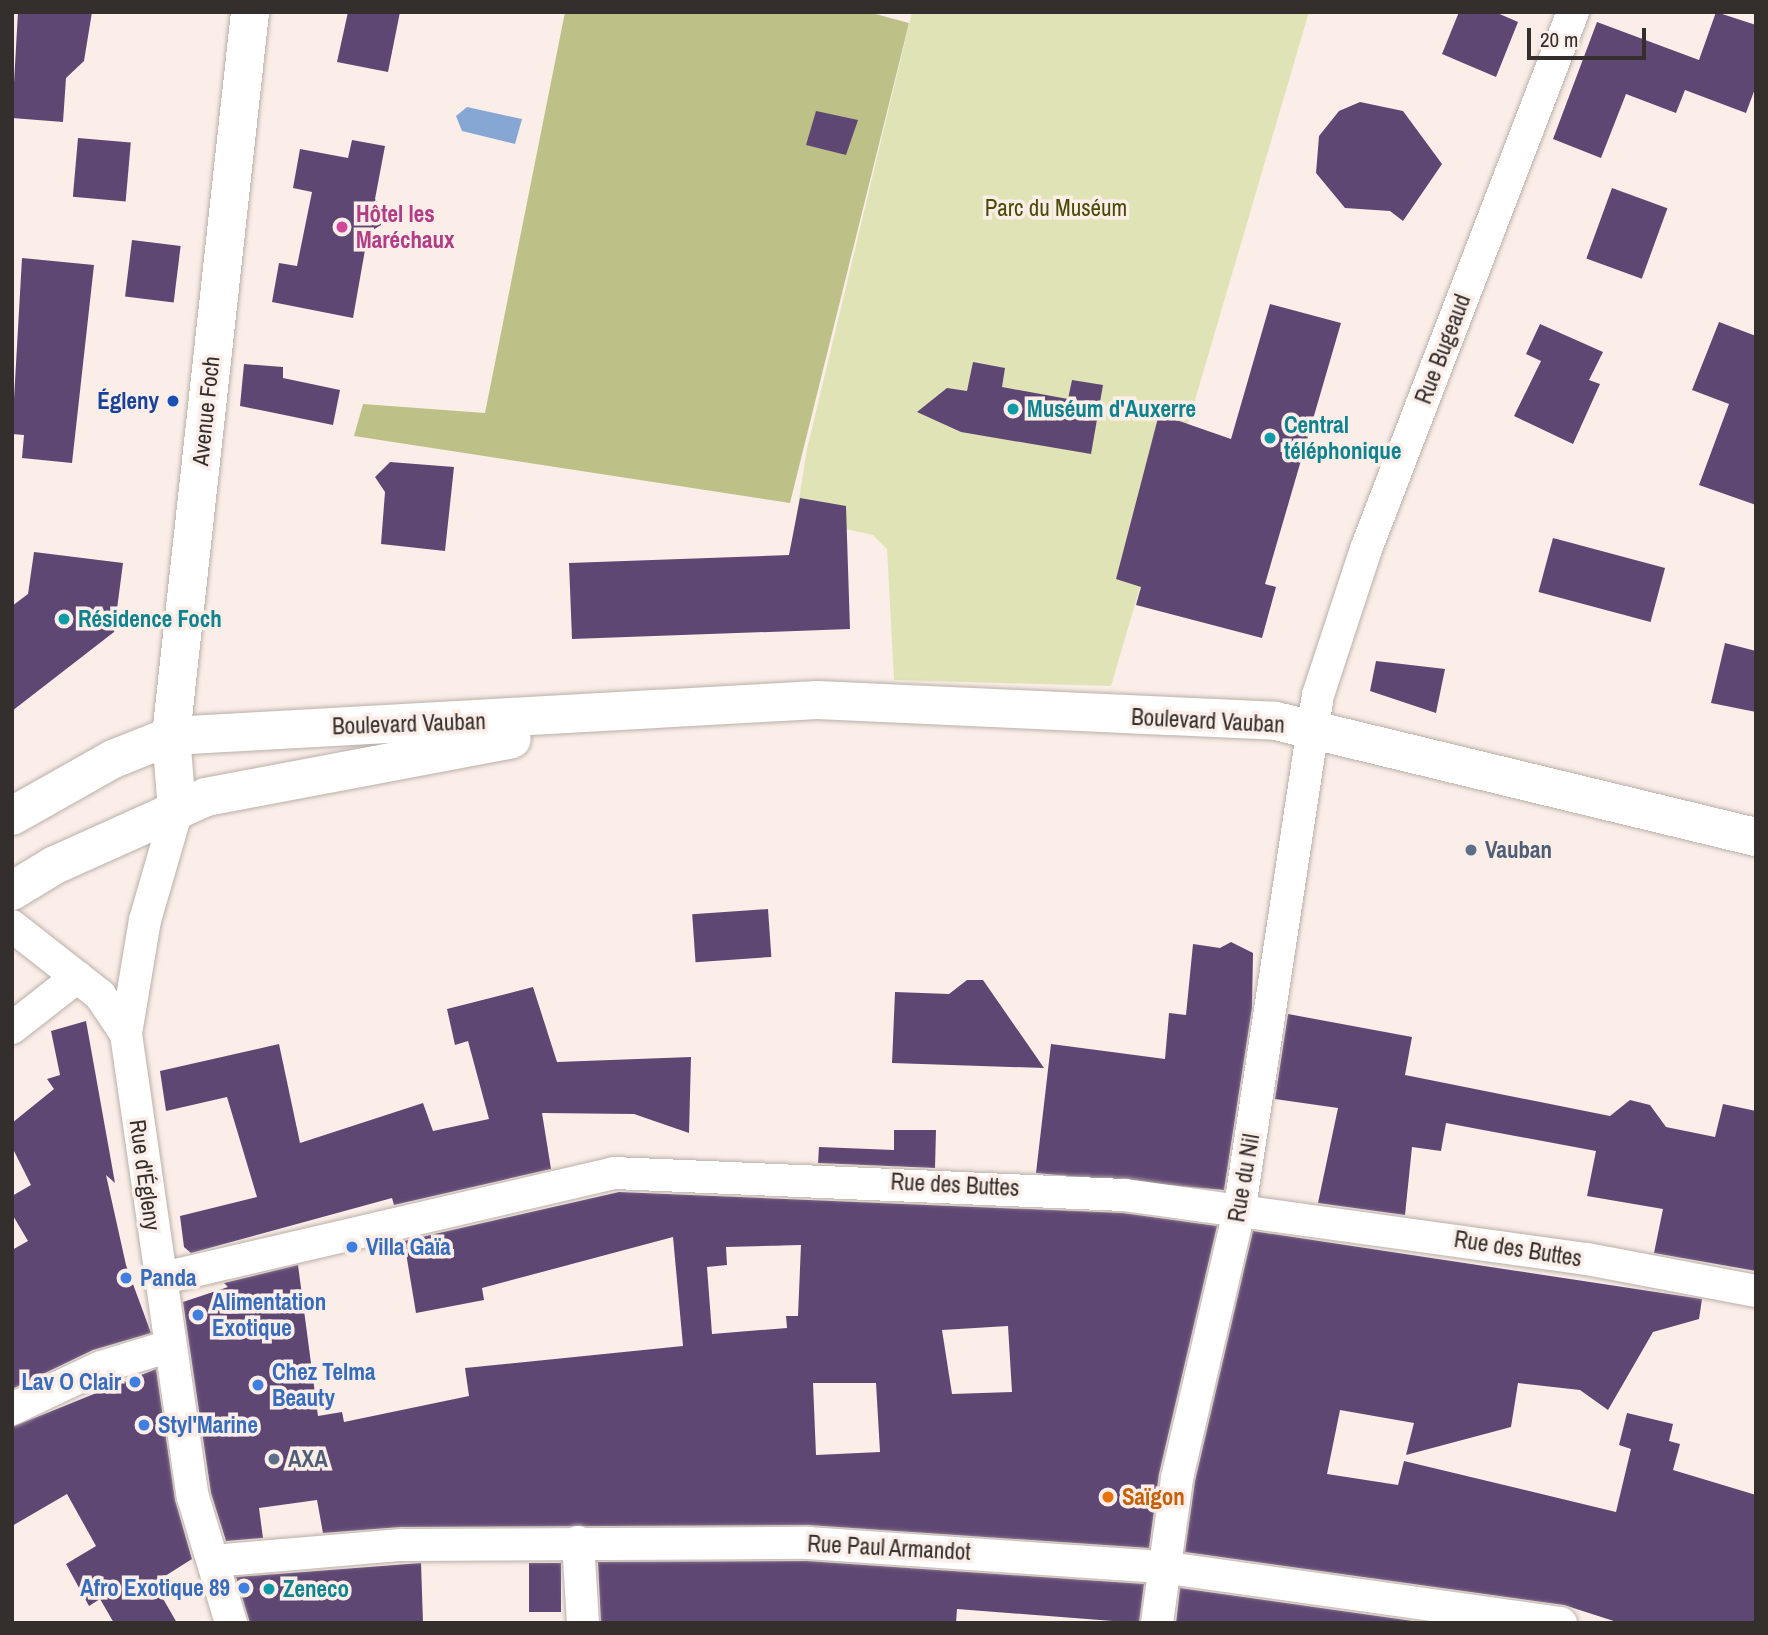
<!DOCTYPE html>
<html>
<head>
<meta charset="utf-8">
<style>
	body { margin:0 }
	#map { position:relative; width:1768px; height:1635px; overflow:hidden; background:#fbeee8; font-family:"Archivo Narrow",sans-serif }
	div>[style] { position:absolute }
	.green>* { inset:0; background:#dfe3b6 }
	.forest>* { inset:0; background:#bdc188 }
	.water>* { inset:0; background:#86a6d4 }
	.building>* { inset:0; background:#5f4774; transform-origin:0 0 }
	.roads { filter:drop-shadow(0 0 2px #baafa8) drop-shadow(0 0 2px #baafa8) }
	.street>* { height:32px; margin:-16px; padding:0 16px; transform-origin:16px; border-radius:16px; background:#fff }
	.secondary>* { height:38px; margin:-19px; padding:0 19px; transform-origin:19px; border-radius:19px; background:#fff }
	.dots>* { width:19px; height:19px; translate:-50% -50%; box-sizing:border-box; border:4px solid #fbeee8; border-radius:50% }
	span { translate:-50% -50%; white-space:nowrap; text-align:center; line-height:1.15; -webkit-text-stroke:7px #fbeee8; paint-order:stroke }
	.park-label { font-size:23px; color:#494b04 }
	.hotel-label { font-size:23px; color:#b23c85; font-weight:700 }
	.left { translate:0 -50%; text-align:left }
	.street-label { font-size:23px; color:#342f2d }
	.transit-label { font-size:23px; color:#164399; font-weight:700 }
	.right { translate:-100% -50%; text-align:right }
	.culture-label { font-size:23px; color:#0d838f; font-weight:700 }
	.service-label { font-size:23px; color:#4e5e75; font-weight:700 }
	.shop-label { font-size:23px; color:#366cbe; font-weight:700 }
	.food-label { font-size:23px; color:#c56008; font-weight:700 }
	.frame { position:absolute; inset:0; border:14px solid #342f2d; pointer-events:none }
	.scale { position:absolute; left:1527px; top:28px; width:119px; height:32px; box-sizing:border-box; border:4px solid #342f2d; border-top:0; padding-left:9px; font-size:21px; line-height:24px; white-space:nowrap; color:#342f2d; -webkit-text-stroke:5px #fbeee8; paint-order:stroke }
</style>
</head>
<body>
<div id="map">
	<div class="green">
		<div style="clip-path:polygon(912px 12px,1309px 12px,1111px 686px,894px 680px,887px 549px,873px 535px,796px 518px,807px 449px)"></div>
	</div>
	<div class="forest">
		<div style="clip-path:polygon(565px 12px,868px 12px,909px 23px,790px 503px,354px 436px,363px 404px,485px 413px)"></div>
	</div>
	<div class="water">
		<div style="clip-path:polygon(467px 107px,522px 119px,515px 144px,462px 131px,456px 116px)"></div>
	</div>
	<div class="building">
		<div style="clip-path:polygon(18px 12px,92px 12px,84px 61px,66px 78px,63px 122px,12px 118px)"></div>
		<div style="clip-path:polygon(348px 12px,400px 12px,388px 72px,337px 62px)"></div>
		<div style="clip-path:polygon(1459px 12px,1495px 12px,1518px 22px,1496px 77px,1442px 54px)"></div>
		<div style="clip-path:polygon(1716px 12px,1756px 25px,1756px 86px,1746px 113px,1685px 90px,1676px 113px,1626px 94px,1601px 158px,1553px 139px,1597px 22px,1699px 60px)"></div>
		<div style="clip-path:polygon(1360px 102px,1403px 111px,1442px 164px,1403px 221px,1390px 211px,1345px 208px,1316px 173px,1319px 136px,1339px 111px)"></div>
		<div style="clip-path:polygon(816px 111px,858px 120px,846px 155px,806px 145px)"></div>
		<div style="left:78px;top:138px;width:53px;height:59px;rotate:5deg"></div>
		<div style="clip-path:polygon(352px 140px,385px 146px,375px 199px,383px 212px,381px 225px,368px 233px,353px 318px,272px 302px,279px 263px,297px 266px,312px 192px,293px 188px,300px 149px,348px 158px)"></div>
		<div style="left:1612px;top:188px;width:59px;height:75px;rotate:20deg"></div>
		<div style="left:132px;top:240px;width:49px;height:57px;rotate:7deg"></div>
		<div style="clip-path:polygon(22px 258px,94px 265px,72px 463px,22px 458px,24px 435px,12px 434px)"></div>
		<div style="clip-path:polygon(1270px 304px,1341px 323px,1265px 584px,1276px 587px,1262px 638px,1136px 605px,1141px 587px,1116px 579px,1159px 414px,1231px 439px)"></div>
		<div style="clip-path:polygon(1719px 322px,1756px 336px,1756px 505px,1699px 485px,1729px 404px,1692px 390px)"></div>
		<div style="clip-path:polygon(1540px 324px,1603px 352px,1589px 380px,1600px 384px,1573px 444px,1514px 416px,1541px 361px,1526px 354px)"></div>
		<div style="clip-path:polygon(973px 362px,1005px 368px,1002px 387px,1068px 399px,1072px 380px,1103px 385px,1091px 454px,961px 432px,917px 412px,947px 388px,967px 391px)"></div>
		<div style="clip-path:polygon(244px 364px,283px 367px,283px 378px,340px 390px,333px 425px,240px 406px)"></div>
		<div style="clip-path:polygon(390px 462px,454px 467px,445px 551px,381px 544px,385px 492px,375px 477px)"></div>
		<div style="clip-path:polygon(800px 498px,846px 506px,850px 629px,572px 639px,569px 563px,789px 555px)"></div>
		<div style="left:1553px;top:538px;width:116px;height:56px;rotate:15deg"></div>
		<div style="clip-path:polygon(34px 552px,123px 563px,114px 632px,12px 711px,12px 606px,28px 594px)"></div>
		<div style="clip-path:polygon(1725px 643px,1756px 651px,1756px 712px,1711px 703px)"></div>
		<div style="clip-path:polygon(1376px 661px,1445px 669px,1436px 713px,1370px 691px)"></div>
		<div style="left:768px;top:909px;width:48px;height:76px;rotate:86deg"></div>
		<div style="clip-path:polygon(1231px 942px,1253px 953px,1252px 1008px,1224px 1190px,1036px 1173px,1051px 1044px,1165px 1059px,1169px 1013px,1186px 1015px,1193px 944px,1220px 948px)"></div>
		<div style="clip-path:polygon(967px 980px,983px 980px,1044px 1068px,892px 1063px,895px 992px,949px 994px)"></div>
		<div style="clip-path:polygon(533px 987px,557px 1062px,691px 1057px,689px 1133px,634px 1114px,542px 1113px,551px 1169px,394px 1205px,392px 1198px,191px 1253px,184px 1247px,180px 1216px,257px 1197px,227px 1097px,166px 1111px,160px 1071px,279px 1044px,300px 1143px,423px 1103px,433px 1131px,489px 1119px,468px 1041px,455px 1045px,447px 1009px)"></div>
		<div style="clip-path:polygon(1288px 1014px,1412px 1037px,1405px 1075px,1610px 1116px,1630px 1100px,1650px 1105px,1666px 1127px,1715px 1137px,1723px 1104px,1756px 1111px,1756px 1271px,1654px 1253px,1663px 1209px,1587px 1196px,1596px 1151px,1446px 1123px,1441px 1151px,1412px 1147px,1405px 1215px,1318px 1203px,1338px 1108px,1275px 1099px)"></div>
		<div style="clip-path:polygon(86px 1021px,115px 1183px,106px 1175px,126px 1265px,151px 1333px,93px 1350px,12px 1389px,12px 1250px,28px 1241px,12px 1214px,12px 1196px,31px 1185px,12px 1147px,12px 1123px,54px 1089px,47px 1079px,60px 1075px,51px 1031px)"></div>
		<div style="clip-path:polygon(894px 1130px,936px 1130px,935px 1168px,818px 1163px,819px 1147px,894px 1150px)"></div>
		<div style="clip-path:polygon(evenodd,619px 1192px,1123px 1213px,1217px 1226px,1159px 1474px,1149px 1548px,808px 1525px,401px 1527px,323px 1533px,317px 1500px,259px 1508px,263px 1538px,226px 1541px,211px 1493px,183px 1302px,228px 1287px,224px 1283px,298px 1265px,318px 1416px,342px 1412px,344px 1422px,469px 1396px,465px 1368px,683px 1346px,673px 1237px,482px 1288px,484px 1300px,416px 1313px,404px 1241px,619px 1192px,801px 1245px,798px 1316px,786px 1316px,787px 1328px,712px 1334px,707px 1267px,727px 1265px,726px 1247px,801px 1245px,619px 1192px,1008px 1326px,1012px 1392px,952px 1394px,942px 1330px,1008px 1326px,619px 1192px,813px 1383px,876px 1383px,880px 1452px,816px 1455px,813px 1383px)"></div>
		<div style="clip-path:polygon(1253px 1231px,1702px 1299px,1699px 1319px,1653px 1332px,1608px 1410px,1580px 1390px,1518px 1383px,1511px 1427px,1406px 1455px,1414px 1423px,1340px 1410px,1327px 1474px,1398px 1485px,1404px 1461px,1616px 1512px,1631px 1449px,1619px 1445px,1627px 1413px,1673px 1424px,1669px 1441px,1680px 1444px,1673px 1470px,1756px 1495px,1756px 1623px,1620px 1623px,1564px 1605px,1185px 1552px,1195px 1481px)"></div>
		<div style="clip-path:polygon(156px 1369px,175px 1500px,192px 1559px,154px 1583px,177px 1623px,114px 1623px,100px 1599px,89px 1606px,66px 1564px,96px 1546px,67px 1494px,12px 1526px,12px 1427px)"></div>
		<div style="clip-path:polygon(807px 1561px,1144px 1584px,1139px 1623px,957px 1609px,956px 1623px,601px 1623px,598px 1562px)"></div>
		<div style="clip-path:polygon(421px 1563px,423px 1623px,250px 1623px,236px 1577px)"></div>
		<div style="left:529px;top:1563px;width:32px;height:49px"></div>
		<div style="clip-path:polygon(1180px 1588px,1427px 1623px,1176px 1623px)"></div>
	</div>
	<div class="roads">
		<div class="street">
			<div style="left:177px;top:810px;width:115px;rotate:106.2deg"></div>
			<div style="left:145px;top:920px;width:116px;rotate:99.5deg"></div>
			<div style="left:126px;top:1034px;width:468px;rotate:81.8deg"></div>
			<div style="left:193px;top:1497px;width:132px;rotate:73.2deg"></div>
			<div style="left:12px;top:926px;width:112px;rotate:38.1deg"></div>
			<div style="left:100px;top:995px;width:47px;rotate:56.3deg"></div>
			<div style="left:12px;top:1028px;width:83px;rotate:-38.1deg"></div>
			<div style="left:159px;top:1279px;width:467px;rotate:-13.1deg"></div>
			<div style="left:614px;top:1173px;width:511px;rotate:2.47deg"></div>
			<div style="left:1125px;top:1195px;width:466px;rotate:7.9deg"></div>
			<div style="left:1587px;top:1259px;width:172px;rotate:10.7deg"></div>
			<div style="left:12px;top:1409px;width:98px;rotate:-25.3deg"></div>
			<div style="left:101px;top:1367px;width:72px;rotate:-16.9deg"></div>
			<div style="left:578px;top:1542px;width:81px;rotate:86.5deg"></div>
			<div style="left:213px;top:1561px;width:189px;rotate:-4.9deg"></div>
			<div style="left:401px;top:1545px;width:407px;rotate:-0.3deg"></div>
			<div style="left:808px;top:1543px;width:354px;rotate:3.9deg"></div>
			<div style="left:1161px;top:1567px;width:404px;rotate:8deg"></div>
			<div style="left:1157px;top:1623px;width:146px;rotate:-82.1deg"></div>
			<div style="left:1177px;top:1478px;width:278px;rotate:-76.9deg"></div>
			<div style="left:1240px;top:1207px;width:518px;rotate:-81.34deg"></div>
			<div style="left:1318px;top:695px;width:154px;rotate:-71.8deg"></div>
			<div style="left:1366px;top:549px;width:576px;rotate:-68.92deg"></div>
		</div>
		<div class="secondary">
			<div style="left:177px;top:810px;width:74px;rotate:-94.6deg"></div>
			<div style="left:171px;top:736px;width:728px;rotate:-83.77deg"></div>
			<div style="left:12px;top:816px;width:116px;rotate:-29.4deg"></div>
			<div style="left:113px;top:759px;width:62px;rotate:-21.6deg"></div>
			<div style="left:171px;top:736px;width:647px;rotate:-3.19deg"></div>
			<div style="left:817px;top:700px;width:459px;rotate:2.6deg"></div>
			<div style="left:1276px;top:721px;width:494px;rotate:13.6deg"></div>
			<div style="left:12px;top:891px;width:50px;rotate:-31.2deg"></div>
			<div style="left:55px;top:865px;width:166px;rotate:-24.2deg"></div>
			<div style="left:206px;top:797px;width:311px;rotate:-10.7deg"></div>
		</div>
	</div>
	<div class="dots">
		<div style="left:342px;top:227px;background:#d1479c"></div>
		<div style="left:173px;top:401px;background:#1a4fb4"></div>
		<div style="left:1013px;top:409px;background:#0f9aa8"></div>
		<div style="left:1270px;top:438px;background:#0f9aa8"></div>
		<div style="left:64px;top:619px;background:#0f9aa8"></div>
		<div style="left:1471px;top:850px;background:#5c6f8a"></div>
		<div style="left:352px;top:1247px;background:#3f7fe0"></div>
		<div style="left:126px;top:1278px;background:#3f7fe0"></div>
		<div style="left:198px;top:1315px;background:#3f7fe0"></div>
		<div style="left:135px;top:1382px;background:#3f7fe0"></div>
		<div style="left:258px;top:1385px;background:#3f7fe0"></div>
		<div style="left:144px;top:1425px;background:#3f7fe0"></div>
		<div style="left:274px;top:1459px;background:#5c6f8a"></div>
		<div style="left:1108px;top:1497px;background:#e8710a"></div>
		<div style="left:244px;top:1588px;background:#3f7fe0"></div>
		<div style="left:269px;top:1589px;background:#0f9aa8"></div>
	</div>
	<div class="park-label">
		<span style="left:1056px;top:208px">Parc du Muséum</span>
	</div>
	<div class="hotel-label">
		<span class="left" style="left:356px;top:227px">Hôtel les<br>Maréchaux</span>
	</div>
	<div class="street-label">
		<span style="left:1443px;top:349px;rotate:-69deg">Rue Bugeaud</span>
		<span style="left:206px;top:411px;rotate:-84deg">Avenue Foch</span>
		<span style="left:1208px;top:721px;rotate:3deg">Boulevard Vauban</span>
		<span style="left:409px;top:724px;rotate:-2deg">Boulevard Vauban</span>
		<span style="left:145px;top:1175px;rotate:82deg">Rue d'Égleny</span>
		<span style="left:1244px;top:1178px;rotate:-80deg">Rue du Nil</span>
		<span style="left:955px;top:1185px;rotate:3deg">Rue des Buttes</span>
		<span style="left:1518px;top:1249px;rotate:9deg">Rue des Buttes</span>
		<span style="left:889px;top:1548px;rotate:3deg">Rue Paul Armandot</span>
	</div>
	<div class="transit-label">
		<span class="right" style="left:159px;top:401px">Égleny</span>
	</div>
	<div class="culture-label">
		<span class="left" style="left:1027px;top:409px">Muséum d'Auxerre</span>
		<span class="left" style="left:1284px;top:438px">Central<br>téléphonique</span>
		<span class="left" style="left:78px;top:619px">Résidence Foch</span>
		<span class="left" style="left:283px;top:1589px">Zeneco</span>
	</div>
	<div class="service-label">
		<span class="left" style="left:1485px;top:850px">Vauban</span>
		<span class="left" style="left:288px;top:1459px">AXA</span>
	</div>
	<div class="shop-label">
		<span class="left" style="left:366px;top:1247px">Villa Gaïa</span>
		<span class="left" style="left:140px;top:1278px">Panda</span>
		<span class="left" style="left:212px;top:1315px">Alimentation<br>Exotique</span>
		<span class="left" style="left:272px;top:1385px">Chez Telma<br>Beauty</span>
		<span class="right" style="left:121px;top:1382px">Lav O Clair</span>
		<span class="left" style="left:158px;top:1425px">Styl'Marine</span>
		<span class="right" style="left:230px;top:1588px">Afro Exotique 89</span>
	</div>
	<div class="food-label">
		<span class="left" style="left:1122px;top:1497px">Saïgon</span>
	</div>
	<div class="frame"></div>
	<div class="scale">20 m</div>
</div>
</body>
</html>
